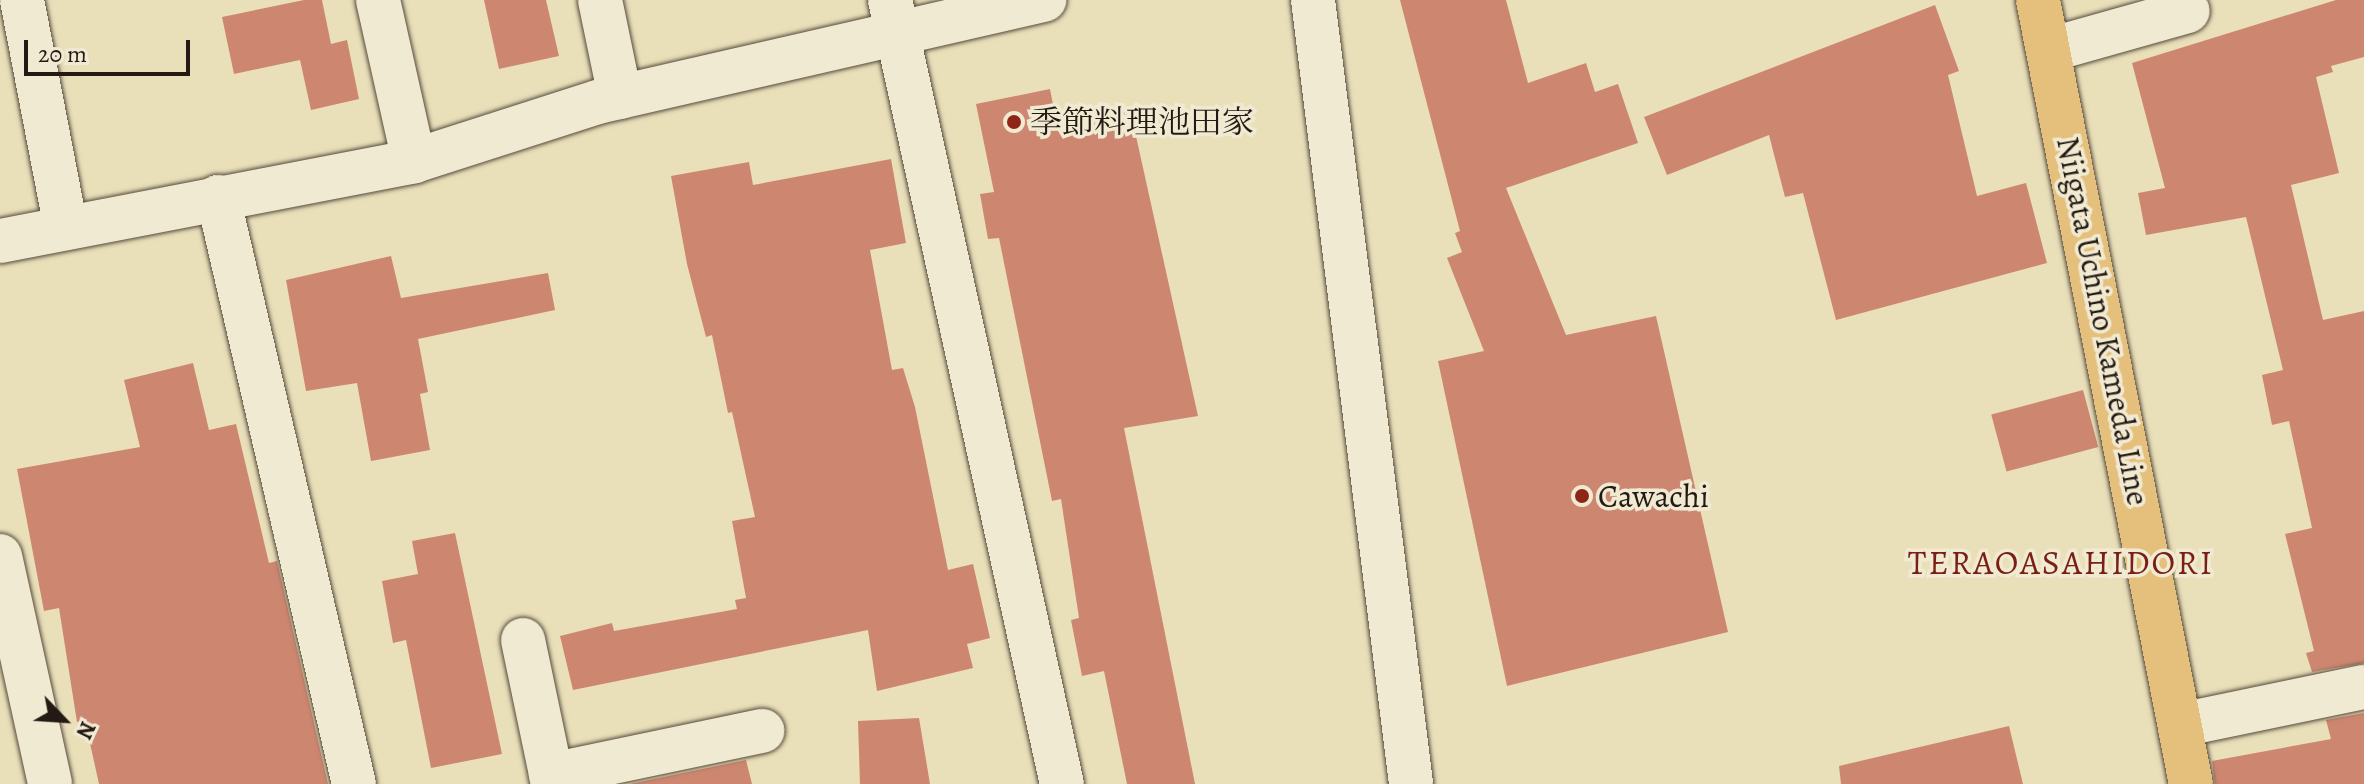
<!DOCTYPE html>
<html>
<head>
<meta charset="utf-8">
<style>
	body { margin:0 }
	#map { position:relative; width:2364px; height:784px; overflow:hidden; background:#e9dfb9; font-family:Alegreya,"Noto Serif JP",serif }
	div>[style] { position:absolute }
	.building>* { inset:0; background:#cd8771; transform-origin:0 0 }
	.roads { filter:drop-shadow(0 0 2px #564b3c) drop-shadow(0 0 2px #564b3c) }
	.street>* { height:44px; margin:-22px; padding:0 22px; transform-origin:22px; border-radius:22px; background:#f1ead2 }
	.secondary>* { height:44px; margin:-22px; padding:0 22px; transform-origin:22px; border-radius:22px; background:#f1ead2 }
	.primary>* { height:44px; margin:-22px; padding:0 22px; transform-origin:22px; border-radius:22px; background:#e4c07c }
	.dots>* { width:22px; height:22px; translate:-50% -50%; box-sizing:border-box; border:4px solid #f1ead2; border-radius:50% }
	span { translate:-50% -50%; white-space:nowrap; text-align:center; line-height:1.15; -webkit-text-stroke:7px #f1ead2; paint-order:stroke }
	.poi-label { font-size:32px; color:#251a13 }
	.left { translate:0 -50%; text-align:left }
	.street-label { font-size:32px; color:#251a13 }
	.neighbourhood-label { font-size:34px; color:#7a1f14; letter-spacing:2px }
	.north { position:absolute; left:24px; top:680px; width:80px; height:80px; -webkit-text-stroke:6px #f1ead2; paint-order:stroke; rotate:115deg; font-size:22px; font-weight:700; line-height:32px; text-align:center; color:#251a13 }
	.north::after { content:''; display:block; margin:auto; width:28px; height:36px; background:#251a13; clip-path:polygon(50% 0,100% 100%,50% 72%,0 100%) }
	.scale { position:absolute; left:24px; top:40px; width:166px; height:36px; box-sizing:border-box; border:4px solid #251a13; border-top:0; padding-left:10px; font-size:24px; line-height:28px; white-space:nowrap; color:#251a13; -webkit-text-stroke:6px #f1ead2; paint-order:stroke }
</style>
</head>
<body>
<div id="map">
	<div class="building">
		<div style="clip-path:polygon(304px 0,322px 0,331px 44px,347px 40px,359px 99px,311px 110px,300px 60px,234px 74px,222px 17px)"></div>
		<div style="clip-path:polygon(484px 0,546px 0,559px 56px,499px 69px)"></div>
		<div style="clip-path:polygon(1400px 0,1506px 0,1528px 83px,1586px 63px,1595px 92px,1618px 84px,1638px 143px,1506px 188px,1566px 335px,1656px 316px,1728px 632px,1507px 686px,1438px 361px,1484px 351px,1447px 258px,1462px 252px,1455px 233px,1460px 231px)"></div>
		<div style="clip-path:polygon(2336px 0,2364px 0,2364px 57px,2331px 66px,2333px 72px,2316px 77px,2339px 173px,2291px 185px,2323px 320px,2364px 311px,2364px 663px,2312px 672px,2306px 653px,2314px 651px,2285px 534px,2312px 528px,2289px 421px,2272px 425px,2262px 375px,2283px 370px,2246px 217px,2146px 235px,2138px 193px,2165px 188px,2132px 63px)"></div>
		<div style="clip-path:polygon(1935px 5px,1959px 71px,1948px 75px,1977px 196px,2026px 183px,2047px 263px,1836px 320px,1803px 193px,1785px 197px,1769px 135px,1667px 175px,1644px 117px)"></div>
		<div style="clip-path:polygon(1050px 89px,1057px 125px,1130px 109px,1198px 416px,1124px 428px,1195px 784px,1127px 784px,1104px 671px,1082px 676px,1071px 620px,1079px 618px,1061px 499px,1052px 501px,999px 238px,988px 239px,980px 194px,994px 192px,976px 104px)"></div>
		<div style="clip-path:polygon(891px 159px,906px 243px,870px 250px,892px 370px,903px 368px,915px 407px,948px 570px,973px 564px,990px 638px,967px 644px,973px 668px,877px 691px,868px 630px,573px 690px,560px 636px,612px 623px,614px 631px,737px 609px,735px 600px,746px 598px,732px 521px,755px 517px,732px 412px,728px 413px,712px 335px,706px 337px,687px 264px,671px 176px,749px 162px,753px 185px)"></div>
		<div style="clip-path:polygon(391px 256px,401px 298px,548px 273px,555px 310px,418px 339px,428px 392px,420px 394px,430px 450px,371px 461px,357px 383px,306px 391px,286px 280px)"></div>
		<div style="clip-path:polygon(193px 363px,209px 430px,236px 424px,269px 563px,277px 561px,328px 784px,99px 784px,85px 721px,77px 722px,59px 608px,44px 611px,17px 469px,140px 447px,124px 380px)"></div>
		<div style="left:2083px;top:390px;width:59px;height:95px;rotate:75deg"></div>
		<div style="clip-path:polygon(455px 533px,502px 754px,431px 768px,406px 640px,393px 643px,382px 581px,418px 574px,412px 541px)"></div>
		<div style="clip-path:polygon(2364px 713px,2364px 784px,2215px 784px,2212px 761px,2331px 739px,2326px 720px)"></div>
		<div style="clip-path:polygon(919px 718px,930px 784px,860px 784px,858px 721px)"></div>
		<div style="clip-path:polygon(2009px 726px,2023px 784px,1841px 784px,1839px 766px)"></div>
		<div style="clip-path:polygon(746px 760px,752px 784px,630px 784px)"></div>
	</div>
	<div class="roads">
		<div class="street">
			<div style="left:22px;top:0;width:232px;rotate:79.1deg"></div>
			<div style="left:378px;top:0;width:165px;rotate:77.4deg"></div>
			<div style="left:600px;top:0;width:99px;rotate:78.3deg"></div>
			<div style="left:890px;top:0;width:803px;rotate:77.63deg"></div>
			<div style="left:1313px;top:0;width:790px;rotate:82.87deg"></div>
			<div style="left:2049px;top:50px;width:144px;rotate:-15.7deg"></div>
			<div style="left:218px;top:197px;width:603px;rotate:76.96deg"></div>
			<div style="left:0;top:556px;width:233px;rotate:77.6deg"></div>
			<div style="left:523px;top:640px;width:147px;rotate:78.2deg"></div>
			<div style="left:2180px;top:725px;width:188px;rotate:-11.7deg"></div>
			<div style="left:551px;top:775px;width:216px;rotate:-11.8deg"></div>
		</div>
		<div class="secondary">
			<div style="left:0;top:241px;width:422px;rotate:-10.9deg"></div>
			<div style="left:414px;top:161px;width:193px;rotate:-17.8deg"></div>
			<div style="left:598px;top:102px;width:458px;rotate:-12.9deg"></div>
		</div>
		<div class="primary">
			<div style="left:2038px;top:0;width:799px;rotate:78.96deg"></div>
		</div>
	</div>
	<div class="dots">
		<div style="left:1014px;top:122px;background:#8f2418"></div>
		<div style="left:1582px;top:496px;background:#8f2418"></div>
	</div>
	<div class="poi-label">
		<span class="left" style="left:1030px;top:122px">季節料理池田家</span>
		<span class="left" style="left:1598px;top:496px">Cawachi</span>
	</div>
	<div class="street-label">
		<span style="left:2103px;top:321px;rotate:79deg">Niigata Uchino Kameda Line</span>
	</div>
	<div class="neighbourhood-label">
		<span style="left:2061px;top:563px">TERAOASAHIDORI</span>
	</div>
	<div class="north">N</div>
	<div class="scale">20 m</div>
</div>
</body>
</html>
